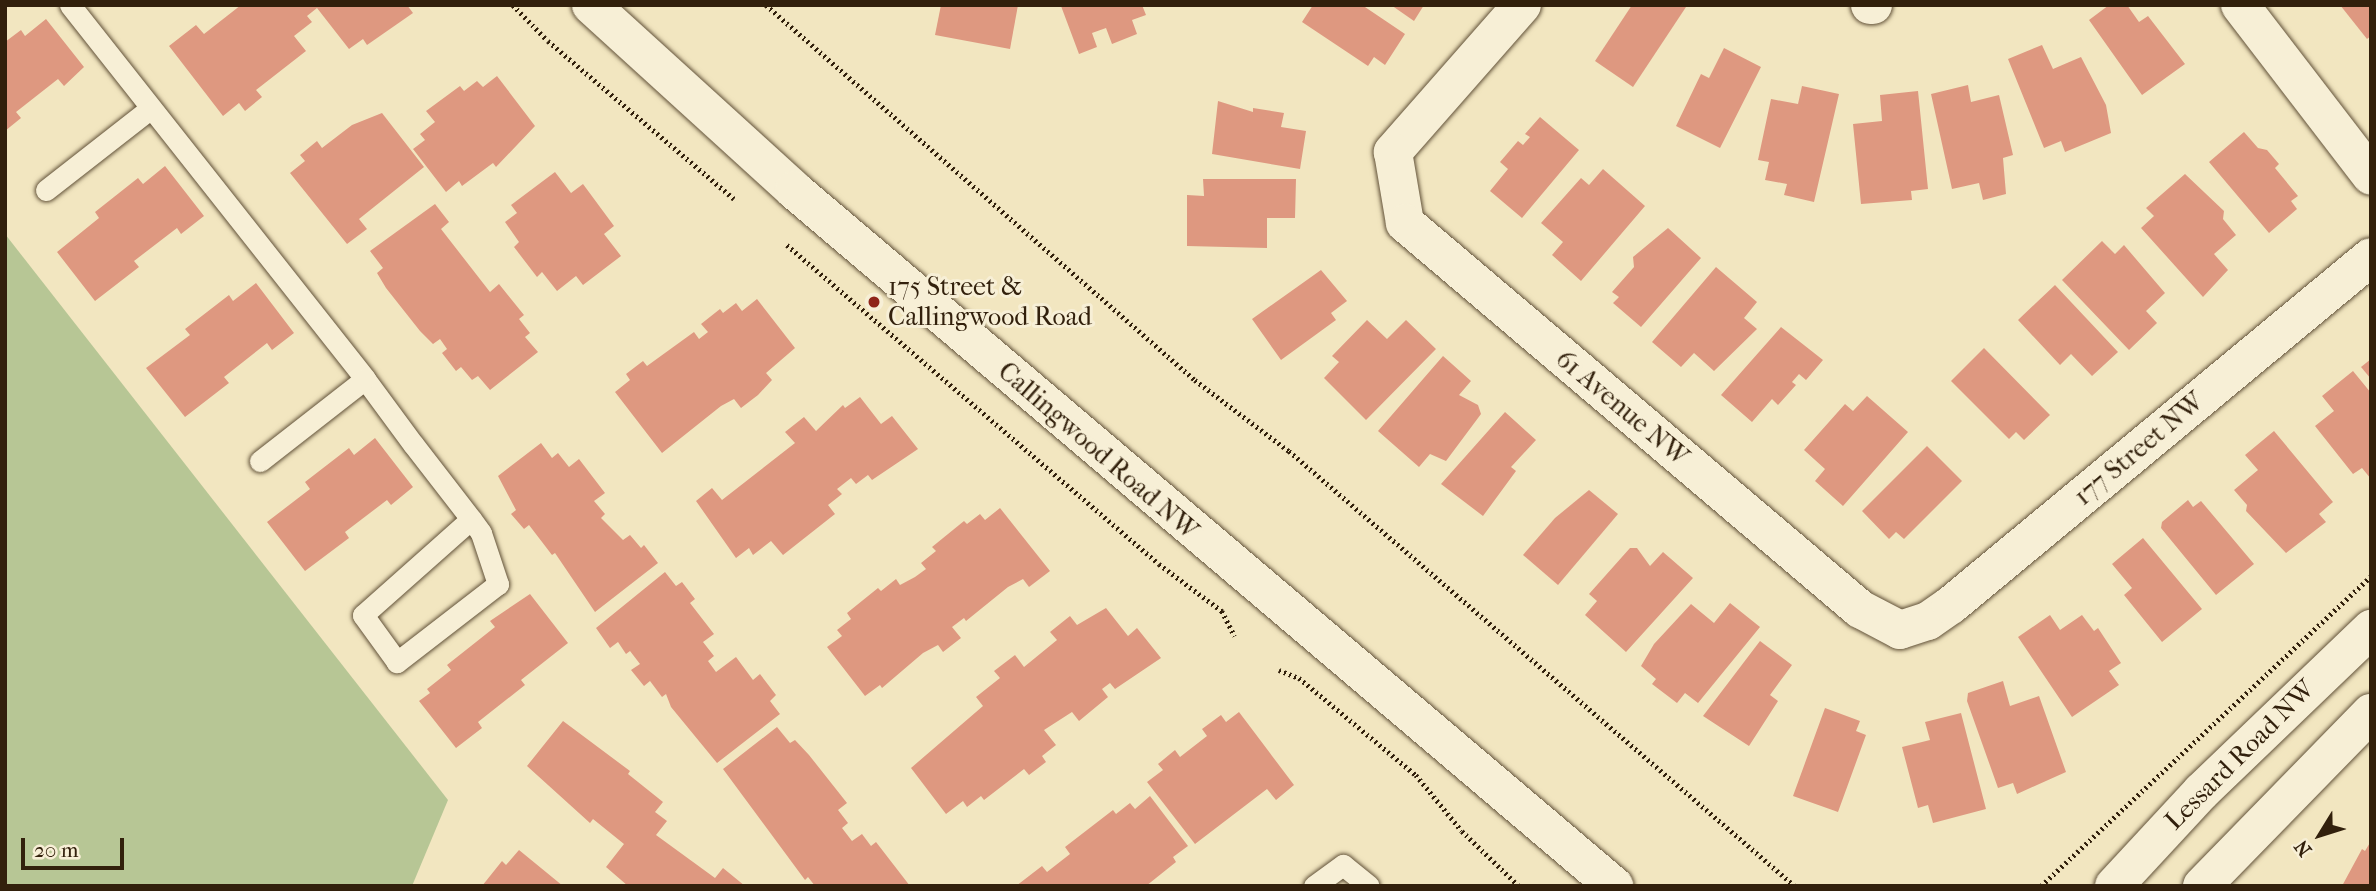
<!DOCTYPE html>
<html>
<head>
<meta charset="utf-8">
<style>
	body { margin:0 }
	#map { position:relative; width:2376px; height:891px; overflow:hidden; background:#f2e6c0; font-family:"IM FELL French Canon",serif }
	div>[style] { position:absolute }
	.green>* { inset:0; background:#b7c695 }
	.building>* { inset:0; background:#de9880 }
	.path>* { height:4.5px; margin-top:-2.25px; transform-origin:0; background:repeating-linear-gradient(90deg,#32200c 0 2px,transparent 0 5.5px) }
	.roads { filter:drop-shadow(0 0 2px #625239) drop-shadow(0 0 2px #625239) }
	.lane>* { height:21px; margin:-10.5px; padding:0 10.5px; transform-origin:10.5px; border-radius:10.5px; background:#f7efd6 }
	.street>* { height:38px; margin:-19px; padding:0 19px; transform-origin:19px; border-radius:19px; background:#f7efd6 }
	.secondary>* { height:38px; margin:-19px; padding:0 19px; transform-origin:19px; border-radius:19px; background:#f7efd6 }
	.dots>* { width:19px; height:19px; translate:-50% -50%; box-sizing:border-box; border:4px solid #f7efd6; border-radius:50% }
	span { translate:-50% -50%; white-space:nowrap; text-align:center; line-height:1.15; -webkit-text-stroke:6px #f7efd6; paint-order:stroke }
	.poi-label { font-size:26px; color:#32200c }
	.left { translate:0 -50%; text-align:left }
	.street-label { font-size:26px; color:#32200c }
	.frame { position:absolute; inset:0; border:7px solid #32200c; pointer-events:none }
	.north { position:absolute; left:2285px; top:800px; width:70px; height:70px; -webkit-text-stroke:5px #f7efd6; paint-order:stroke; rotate:232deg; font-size:19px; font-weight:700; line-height:28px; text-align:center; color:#32200c }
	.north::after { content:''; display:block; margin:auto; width:24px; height:32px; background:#32200c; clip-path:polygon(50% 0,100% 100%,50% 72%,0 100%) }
	.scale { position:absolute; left:21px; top:838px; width:103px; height:32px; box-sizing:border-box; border:4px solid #32200c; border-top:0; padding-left:9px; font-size:21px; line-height:24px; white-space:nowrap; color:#32200c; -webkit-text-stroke:5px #f7efd6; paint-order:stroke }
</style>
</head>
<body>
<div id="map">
	<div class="green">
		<div style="clip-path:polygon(5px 234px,448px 800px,412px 886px,5px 886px)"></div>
	</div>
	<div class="building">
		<div style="clip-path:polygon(241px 5px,407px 5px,413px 13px,367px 45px,363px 39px,349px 49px,317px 8px,307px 16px,312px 22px,294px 36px,306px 51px,256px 90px,262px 97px,245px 111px,239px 103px,223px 116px,169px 46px,196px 25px,204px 34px)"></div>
		<div style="clip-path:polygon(941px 5px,1018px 5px,1010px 49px,935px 35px)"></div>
		<div style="clip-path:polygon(1142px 5px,1146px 15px,1132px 20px,1137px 34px,1112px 44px,1106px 28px,1092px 33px,1097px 47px,1079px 54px,1061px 6px)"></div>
		<div style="clip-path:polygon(1313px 5px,1362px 5px,1405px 34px,1385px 65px,1374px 57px,1368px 66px,1302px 22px)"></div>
		<div style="clip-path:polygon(1391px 5px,1424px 5px,1414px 21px)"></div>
		<div style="clip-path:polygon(1632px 5px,1686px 7px,1633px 87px,1595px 61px)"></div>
		<div style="clip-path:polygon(2109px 5px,2127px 5px,2139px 22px,2148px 16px,2185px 64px,2142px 95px,2089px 20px)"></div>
		<div style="clip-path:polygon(2340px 5px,2371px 5px,2371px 36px,2367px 39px)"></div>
		<div style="clip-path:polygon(46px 19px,84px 67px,64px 86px,58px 79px,16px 112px,21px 118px,5px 131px,5px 42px,21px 30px,25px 36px)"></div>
		<div style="clip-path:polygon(2042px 45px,2053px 69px,2081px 57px,2106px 105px,2111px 133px,2065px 152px,2061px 141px,2044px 148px,2008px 59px)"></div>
		<div style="clip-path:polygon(1724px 48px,1761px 67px,1720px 148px,1676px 126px,1701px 74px,1709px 78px)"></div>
		<div style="clip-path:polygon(497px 76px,535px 126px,496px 167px,493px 163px,462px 186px,459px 181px,446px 192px,413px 149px,425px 140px,420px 134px,435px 122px,426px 111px,460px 86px,464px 91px,477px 81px,483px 87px)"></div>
		<div style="clip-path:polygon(1968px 85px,1971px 102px,1999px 95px,2013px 155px,2003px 158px,2006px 194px,1983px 200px,1979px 183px,1952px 189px,1931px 94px)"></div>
		<div style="clip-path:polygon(1802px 86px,1839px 94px,1814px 202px,1784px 195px,1787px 184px,1765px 180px,1769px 162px,1758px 160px,1771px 99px,1798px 104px)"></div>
		<div style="clip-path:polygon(1918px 91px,1928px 189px,1911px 191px,1912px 200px,1861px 204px,1853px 124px,1882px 121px,1880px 95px)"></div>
		<div style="clip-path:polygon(1218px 101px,1253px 112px,1253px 108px,1284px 113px,1281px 127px,1306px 131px,1300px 169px,1212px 154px)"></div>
		<div style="clip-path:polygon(382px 113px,424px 167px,359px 219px,367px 229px,347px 244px,290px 173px,305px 161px,300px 155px,317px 141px,322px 148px,352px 125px)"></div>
		<div style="clip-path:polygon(1540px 117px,1579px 150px,1522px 218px,1490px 191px,1508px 169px,1500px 162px,1518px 141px,1523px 145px,1530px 137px,1525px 134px)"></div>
		<div style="clip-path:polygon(2244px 132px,2258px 148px,2267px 150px,2279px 164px,2275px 168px,2298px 196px,2291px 201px,2297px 209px,2269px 233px,2209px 162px)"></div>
		<div style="clip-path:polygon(165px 166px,204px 216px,181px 234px,177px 228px,134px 261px,139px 267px,95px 301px,57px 252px,99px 218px,95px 212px,138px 178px,143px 184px)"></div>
		<div style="clip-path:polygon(1603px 169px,1645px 206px,1581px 281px,1552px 255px,1563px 242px,1541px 223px,1581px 178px,1589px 185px)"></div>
		<div style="clip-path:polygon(555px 172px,571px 193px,583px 184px,614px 226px,604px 234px,621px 256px,583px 285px,576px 276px,557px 291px,542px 272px,537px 277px,514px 247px,519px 242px,505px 222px,517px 213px,511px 205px)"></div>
		<div style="clip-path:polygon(2185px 174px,2224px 211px,2223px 219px,2236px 235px,2214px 254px,2228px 270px,2203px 297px,2141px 228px,2154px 216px,2146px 208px)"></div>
		<div style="clip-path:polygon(1203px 179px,1296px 179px,1295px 218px,1267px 218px,1267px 248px,1187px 246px,1187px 195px,1204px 196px)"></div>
		<div style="clip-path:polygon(435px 204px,449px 222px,441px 229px,490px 292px,499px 284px,524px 315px,519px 319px,530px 333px,525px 337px,538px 352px,490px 390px,478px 376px,472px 380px,461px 367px,456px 371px,442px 353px,447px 349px,440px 339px,433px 344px,420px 331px,386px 288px,377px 273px,383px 268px,370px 251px)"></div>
		<div style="clip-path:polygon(1668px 228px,1701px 258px,1641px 327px,1613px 303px,1619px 297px,1612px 292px,1634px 267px,1633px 257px)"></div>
		<div style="clip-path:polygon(2102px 241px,2115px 254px,2124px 245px,2165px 293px,2146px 311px,2157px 323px,2129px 350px,2062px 280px)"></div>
		<div style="clip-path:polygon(1716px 267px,1757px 302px,1744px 318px,1757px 329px,1714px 371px,1694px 353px,1681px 367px,1652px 342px)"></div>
		<div style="clip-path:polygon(1321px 270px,1347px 301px,1331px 313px,1336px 320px,1281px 360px,1252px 319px)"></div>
		<div style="clip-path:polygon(256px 283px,294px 333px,272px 350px,267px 343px,224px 377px,229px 383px,185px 417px,146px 368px,190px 335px,185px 329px,229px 295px,233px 301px)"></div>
		<div style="clip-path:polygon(2055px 285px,2118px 352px,2092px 376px,2071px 354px,2060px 365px,2018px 320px)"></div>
		<div style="clip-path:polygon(757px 299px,795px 348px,766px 373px,772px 380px,758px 395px,741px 408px,734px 399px,721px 406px,662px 453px,615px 392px,630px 380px,626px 374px,643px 361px,647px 366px,694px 332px,699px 339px,708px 332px,701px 324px,720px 309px,723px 313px,736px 303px,742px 311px)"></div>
		<div style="clip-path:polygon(1367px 320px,1387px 339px,1406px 320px,1436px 349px,1366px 420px,1324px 378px,1339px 362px,1332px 356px)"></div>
		<div style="clip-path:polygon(1781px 327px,1823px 360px,1806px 380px,1799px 374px,1792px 382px,1796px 385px,1778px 405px,1772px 399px,1752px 422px,1721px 395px)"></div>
		<div style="clip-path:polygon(1984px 348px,2050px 415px,2024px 440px,2016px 432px,2009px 439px,1951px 381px)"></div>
		<div style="clip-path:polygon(1443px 356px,1471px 381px,1459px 395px,1478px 405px,1481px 414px,1446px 461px,1430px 454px,1419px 467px,1378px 431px)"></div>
		<div style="clip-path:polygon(2371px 359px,2371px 379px,2361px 367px)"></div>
		<div style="clip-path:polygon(2353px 371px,2371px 393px,2371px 479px,2362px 468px,2353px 474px,2315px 426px,2334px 411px,2322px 396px)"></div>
		<div style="clip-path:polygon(1867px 396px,1908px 432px,1843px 506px,1815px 481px,1825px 469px,1804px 450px,1845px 404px,1853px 411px)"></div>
		<div style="clip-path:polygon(860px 397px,881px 424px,892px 416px,918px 449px,872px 480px,868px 475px,856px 484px,851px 478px,837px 489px,842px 494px,828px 505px,835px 514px,783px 555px,771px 541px,753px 555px,749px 548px,736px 558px,696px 501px,712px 488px,722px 500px,795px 443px,785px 432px,804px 417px,816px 431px,843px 405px,845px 408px)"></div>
		<div style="clip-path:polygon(1505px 412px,1536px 440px,1511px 467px,1516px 471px,1483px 516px,1441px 484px)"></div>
		<div style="clip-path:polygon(2274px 431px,2333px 502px,2319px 514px,2326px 522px,2286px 553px,2246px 511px,2247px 505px,2234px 490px,2258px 470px,2245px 455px)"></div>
		<div style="clip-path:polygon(375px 438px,413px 487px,391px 505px,387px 500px,345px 532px,349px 538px,305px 571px,267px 522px,310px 489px,305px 482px,349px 448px,354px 455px)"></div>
		<div style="clip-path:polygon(541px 443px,552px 458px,558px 453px,569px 467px,579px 459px,605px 493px,594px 501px,605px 514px,601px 518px,623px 540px,630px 535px,641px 548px,644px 545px,658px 563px,595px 612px,555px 553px,552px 555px,529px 525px,524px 529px,511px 514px,516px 510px,498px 476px)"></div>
		<div style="clip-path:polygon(1927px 446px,1962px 481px,1904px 539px,1896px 532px,1889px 539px,1862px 511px)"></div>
		<div style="clip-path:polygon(1589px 490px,1618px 514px,1558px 585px,1523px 555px,1555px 518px)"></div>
		<div style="clip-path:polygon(2188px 500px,2193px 507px,2201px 501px,2254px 564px,2216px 595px,2161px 528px,2162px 522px)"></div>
		<div style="clip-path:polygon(1000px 508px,1050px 571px,1029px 587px,1023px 579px,1008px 587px,966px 621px,964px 618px,952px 627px,961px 638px,943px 652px,938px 645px,923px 653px,882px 688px,880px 685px,865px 696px,827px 647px,842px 636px,837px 630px,851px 619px,847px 613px,878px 588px,881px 591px,896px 579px,900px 585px,915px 577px,926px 569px,921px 563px,936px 551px,932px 547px,964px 521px,967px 524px,980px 514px,985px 520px)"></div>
		<div style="clip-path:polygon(2143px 538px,2202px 609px,2162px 642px,2124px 595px,2132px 588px,2112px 564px)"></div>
		<div style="clip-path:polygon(1630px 548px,1637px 548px,1650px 566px,1663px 552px,1693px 578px,1626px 652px,1585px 615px,1597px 601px,1589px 594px)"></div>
		<div style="clip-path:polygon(665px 572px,676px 586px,682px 582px,695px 599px,690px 603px,714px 634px,703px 642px,714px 656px,708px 661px,716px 672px,736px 657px,753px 680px,760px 674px,776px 695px,770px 701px,780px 714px,717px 763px,671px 707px,666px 694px,662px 697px,650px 681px,644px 686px,631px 670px,640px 664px,630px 651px,626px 654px,618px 642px,610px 648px,596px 628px)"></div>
		<div style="clip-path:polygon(530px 594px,568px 643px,521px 680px,525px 685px,478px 722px,482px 728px,456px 748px,419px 701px,430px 693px,427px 689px,451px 670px,447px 665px,495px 627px,490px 621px)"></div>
		<div style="clip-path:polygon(1730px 603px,1760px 627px,1698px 703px,1685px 693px,1677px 703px,1652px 684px,1656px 679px,1641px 666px,1654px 644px,1691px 604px,1714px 623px)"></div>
		<div style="clip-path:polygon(1106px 608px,1128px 636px,1137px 628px,1161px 658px,1115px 689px,1110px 683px,1102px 689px,1108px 697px,1079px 721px,1072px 712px,1044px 730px,1056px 745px,1042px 756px,1046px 762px,1029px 775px,1024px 769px,984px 800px,981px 796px,967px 807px,963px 801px,946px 814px,911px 768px,983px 706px,976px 697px,1000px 678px,994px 671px,1015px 655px,1024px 667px,1057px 640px,1050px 632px,1070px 616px,1077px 625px)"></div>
		<div style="clip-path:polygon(2050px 615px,2060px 630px,2082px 615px,2094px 631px,2098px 628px,2121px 663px,2109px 671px,2119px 685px,2072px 717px,2018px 637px)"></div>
		<div style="clip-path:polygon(1760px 641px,1792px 665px,1770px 695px,1778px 701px,1749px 746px,1703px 716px)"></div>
		<div style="clip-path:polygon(2003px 681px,2010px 706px,2039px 696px,2066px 772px,2017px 794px,2013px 783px,1998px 788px,1967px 701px,1968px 693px)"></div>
		<div style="clip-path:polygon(1825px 708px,1860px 721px,1856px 731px,1866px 735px,1838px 812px,1793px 796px)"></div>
		<div style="clip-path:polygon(1239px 712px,1294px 785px,1276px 800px,1267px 789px,1195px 844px,1147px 782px,1163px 770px,1158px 764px,1175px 750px,1180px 757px,1207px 736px,1202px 729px,1221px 715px,1226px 722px)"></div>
		<div style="clip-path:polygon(1961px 713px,1986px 809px,1933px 823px,1928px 805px,1918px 808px,1902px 747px,1930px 740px,1925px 722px)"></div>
		<div style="clip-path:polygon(563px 721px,630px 771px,628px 774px,663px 802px,655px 812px,667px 821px,656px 835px,715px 878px,723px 868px,745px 886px,628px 886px,606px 867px,624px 844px,593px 819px,590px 823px,527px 766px)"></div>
		<div style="clip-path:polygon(777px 727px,790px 743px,795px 740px,809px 755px,847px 803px,838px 810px,848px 823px,842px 828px,852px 841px,862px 834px,871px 846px,876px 842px,910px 886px,815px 886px,808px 877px,805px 880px,723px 769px)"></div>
		<div style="clip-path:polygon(1150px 796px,1188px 846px,1173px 857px,1176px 862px,1146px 886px,1016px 886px,1042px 866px,1047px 872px,1070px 854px,1065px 847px,1113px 810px,1116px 814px,1130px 803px,1135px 809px)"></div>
		<div style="clip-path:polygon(2371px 841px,2371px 886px,2342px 886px,2362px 849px,2365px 851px)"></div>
		<div style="clip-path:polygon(519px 850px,563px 886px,482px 886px,502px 861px,506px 865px)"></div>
	</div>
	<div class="path">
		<div style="left:513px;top:5px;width:50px;rotate:45.8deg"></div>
		<div style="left:548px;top:41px;width:244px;rotate:40.3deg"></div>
		<div style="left:766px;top:5px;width:570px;rotate:41.16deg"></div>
		<div style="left:1195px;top:380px;width:118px;rotate:37.1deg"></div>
		<div style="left:1289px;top:451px;width:667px;rotate:40.69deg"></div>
		<div style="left:787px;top:245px;width:490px;rotate:40.6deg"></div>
		<div style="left:1159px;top:564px;width:79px;rotate:36.7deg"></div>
		<div style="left:1222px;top:611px;width:28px;rotate:63deg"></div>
		<div style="left:1279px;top:670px;width:22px;rotate:22deg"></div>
		<div style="left:1299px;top:678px;width:152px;rotate:39.7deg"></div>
		<div style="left:1416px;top:775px;width:72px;rotate:50.6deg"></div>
		<div style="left:1462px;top:831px;width:79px;rotate:44deg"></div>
		<div style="left:2041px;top:886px;width:453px;rotate:-43.2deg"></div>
	</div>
	<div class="roads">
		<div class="lane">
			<div style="left:70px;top:5px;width:476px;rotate:51.7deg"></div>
			<div style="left:365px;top:379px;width:81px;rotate:53.6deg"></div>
			<div style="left:413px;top:444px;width:95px;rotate:52.3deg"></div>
			<div style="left:471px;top:519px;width:17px;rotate:54deg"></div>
			<div style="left:481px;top:533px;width:54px;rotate:71.6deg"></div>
			<div style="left:498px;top:584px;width:128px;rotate:142.3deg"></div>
			<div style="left:397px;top:662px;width:58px;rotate:-125.9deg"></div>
			<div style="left:363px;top:615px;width:144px;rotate:-41.6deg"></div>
			<div style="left:46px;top:190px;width:133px;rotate:-38deg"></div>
			<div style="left:260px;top:461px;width:133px;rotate:-38deg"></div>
			<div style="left:1314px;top:886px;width:36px;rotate:-36deg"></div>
			<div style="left:1343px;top:865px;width:33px;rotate:39deg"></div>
		</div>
		<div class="street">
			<div style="left:1522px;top:5px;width:196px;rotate:131.3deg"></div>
			<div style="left:1393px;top:152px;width:72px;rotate:80.4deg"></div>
			<div style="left:1405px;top:223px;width:597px;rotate:40.31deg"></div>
			<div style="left:1860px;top:609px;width:45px;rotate:27.7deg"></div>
			<div style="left:1900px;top:630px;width:29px;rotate:-18deg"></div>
			<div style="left:1928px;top:621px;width:28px;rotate:-35deg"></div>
			<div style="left:1951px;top:605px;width:545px;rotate:-39.64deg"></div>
			<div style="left:1870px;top:5px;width:3px"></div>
			<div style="left:2240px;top:5px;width:215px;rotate:52.5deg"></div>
		</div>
		<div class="secondary">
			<div style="left:591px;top:5px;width:275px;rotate:42.3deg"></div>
			<div style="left:794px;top:190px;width:1076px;rotate:40.32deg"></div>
			<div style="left:2114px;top:886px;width:128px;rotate:-47.2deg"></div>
			<div style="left:2201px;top:792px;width:236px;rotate:-43.8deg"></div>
			<div style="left:2202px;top:886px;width:242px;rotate:-45.7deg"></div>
		</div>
	</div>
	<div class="dots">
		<div style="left:874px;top:302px;background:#8f2418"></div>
	</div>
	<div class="poi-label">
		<span class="left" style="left:888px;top:302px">175 Street &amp;<br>Callingwood Road</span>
	</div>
	<div class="street-label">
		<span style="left:1622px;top:408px;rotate:40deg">61 Avenue NW</span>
		<span style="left:2139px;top:449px;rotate:-40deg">177 Street NW</span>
		<span style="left:1098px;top:451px;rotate:41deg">Callingwood Road NW</span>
		<span style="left:2240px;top:755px;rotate:-45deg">Lessard Road NW</span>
	</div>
	<div class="frame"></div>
	<div class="north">N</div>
	<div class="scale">20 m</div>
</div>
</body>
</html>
